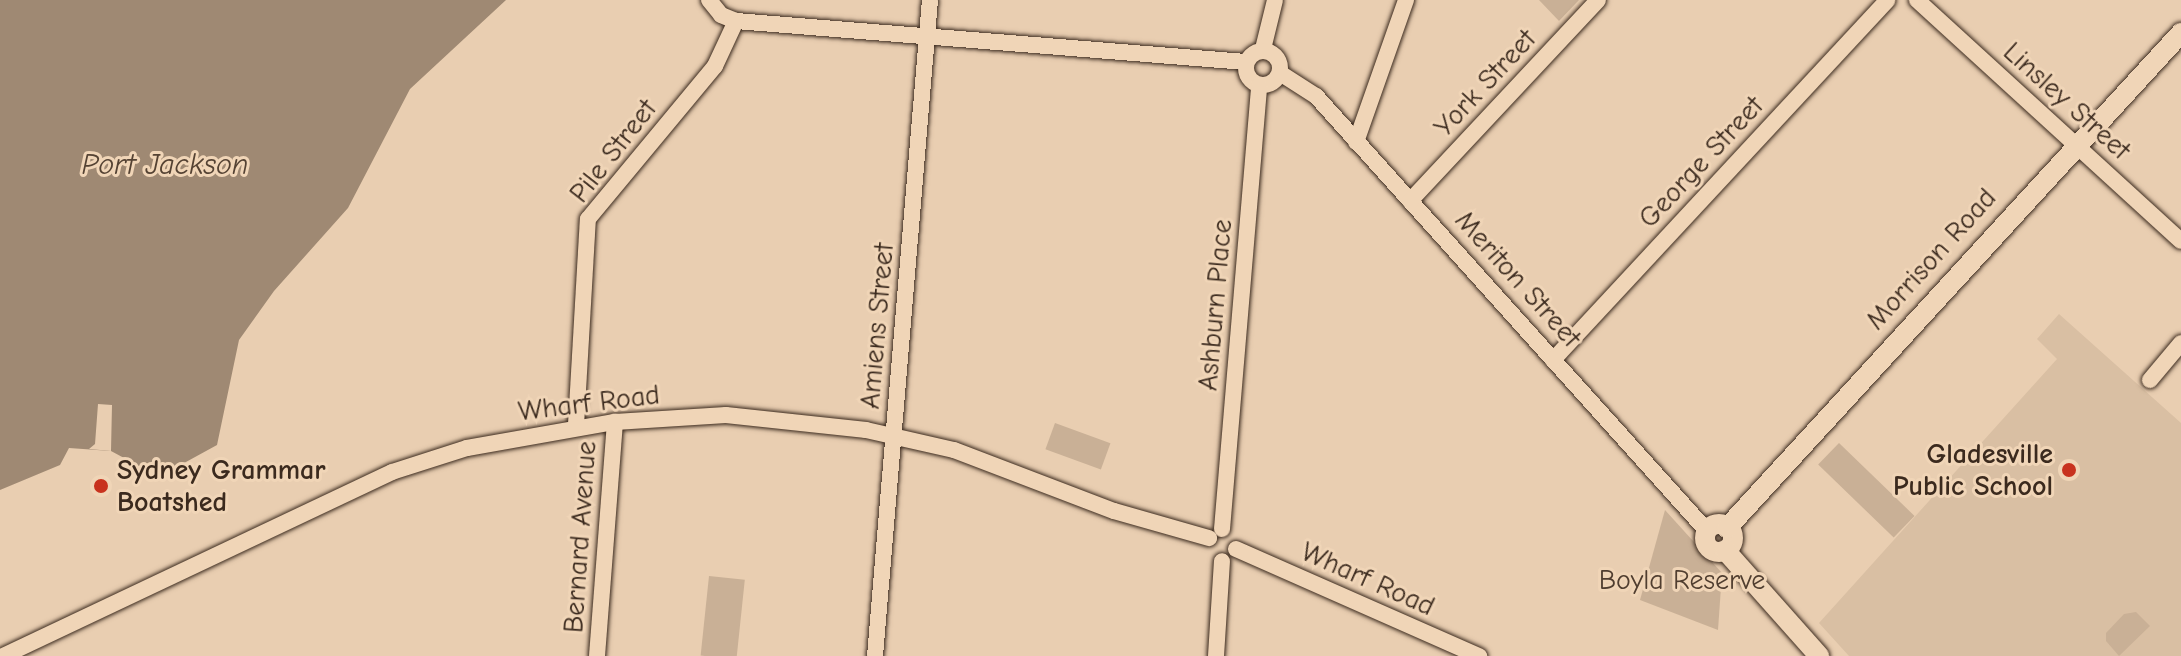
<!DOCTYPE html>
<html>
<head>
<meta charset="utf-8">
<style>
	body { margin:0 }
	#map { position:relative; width:2181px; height:656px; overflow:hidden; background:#e9ceb1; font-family:"Comic Neue",sans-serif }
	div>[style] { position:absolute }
	.built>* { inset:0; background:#d9bfa3 }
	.green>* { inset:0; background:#c9b096; transform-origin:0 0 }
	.water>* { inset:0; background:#9f8973 }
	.pier>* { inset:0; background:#e9ceb1 }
	.roads { filter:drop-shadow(0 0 2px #3b2a1e) drop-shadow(0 0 2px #3b2a1e) }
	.minor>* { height:16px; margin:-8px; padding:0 8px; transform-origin:8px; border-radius:8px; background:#f0d5b7 }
	.minor>.ring { margin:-8px; padding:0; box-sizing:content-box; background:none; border:16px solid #f0d5b7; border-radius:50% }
	.tertiary>* { height:20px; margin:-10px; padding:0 10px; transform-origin:10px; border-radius:10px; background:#f0d5b7 }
	.tertiary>.ring { margin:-10px; padding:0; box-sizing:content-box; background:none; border:20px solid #f0d5b7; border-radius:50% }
	.dots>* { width:22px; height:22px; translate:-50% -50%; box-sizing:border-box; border:4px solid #f0d5b7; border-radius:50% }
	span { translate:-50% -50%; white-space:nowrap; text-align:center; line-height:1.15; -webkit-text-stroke:6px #f0d5b7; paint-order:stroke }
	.street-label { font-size:28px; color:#3b2a1e }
	.poi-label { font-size:28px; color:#3b2a1e; font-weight:700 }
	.right { translate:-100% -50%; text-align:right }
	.left { translate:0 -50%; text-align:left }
	.park-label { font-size:28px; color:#503e30 }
	.water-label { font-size:30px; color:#544233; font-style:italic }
</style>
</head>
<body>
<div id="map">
	<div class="built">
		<div style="clip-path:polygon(2059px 314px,2181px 423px,2181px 656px,1849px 656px,1819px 623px,2057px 359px,2037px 339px)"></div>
	</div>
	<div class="green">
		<div style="clip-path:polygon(1539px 0,1579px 0,1559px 21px)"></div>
		<div style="left:1055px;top:423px;width:59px;height:28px;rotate:20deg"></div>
		<div style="left:1839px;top:443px;width:105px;height:30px;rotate:44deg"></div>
		<div style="clip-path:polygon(1665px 510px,1722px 573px,1718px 630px,1640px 600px)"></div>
		<div style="left:709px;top:576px;width:36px;height:80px;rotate:6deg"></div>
		<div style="clip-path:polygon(2136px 612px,2150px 626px,2119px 656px,2106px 641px,2106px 633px,2124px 614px)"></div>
	</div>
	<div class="water">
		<div style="clip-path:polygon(0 0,506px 0,410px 89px,348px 208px,274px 291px,239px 340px,217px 445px,175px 468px,139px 466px,111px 451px,69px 448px,60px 465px,0 490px)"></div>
	</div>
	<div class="pier">
		<div style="clip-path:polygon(98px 404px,112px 405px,111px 451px,89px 449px,95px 444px)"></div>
	</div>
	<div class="roads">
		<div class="minor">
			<div style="left:709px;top:0;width:19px;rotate:51deg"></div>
			<div style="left:721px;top:15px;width:16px;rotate:22deg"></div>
			<div style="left:736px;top:21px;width:512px;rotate:4.6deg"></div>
			<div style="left:1917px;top:0;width:357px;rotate:42.4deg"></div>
			<div style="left:1263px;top:49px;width:50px;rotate:-76.2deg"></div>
			<div class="ring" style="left:1246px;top:51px;width:18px;height:18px"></div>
			<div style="left:1280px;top:73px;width:43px;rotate:32.6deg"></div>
			<div style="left:1316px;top:96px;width:585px;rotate:48.05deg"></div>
			<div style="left:1356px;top:142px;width:151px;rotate:-70.6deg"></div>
			<div style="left:1410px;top:201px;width:275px;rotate:-46.9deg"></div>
			<div style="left:1553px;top:360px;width:491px;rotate:-47.1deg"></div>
			<div style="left:2150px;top:380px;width:48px;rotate:-50deg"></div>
			<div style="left:576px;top:425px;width:206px;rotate:-86.7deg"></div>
			<div style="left:588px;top:219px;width:199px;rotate:-50.3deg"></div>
			<div style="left:715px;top:66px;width:50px;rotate:-65deg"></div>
			<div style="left:1222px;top:529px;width:445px;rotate:-85.2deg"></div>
			<div style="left:1236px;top:549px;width:266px;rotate:23.8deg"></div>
			<div style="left:3px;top:656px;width:430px;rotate:-25.3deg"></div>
			<div style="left:392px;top:472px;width:79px;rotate:-17.7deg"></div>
			<div style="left:467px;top:448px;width:150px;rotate:-10deg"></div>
			<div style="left:615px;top:422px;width:111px;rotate:-3.6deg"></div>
			<div style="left:726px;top:415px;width:141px;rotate:6.1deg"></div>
			<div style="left:866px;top:430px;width:90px;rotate:12.8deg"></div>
			<div style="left:954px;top:450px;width:171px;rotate:20.9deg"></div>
			<div style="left:1114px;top:511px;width:99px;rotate:15.9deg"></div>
			<div style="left:597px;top:656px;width:235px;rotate:-85.6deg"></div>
			<div style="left:875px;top:656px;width:658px;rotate:-85.21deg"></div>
			<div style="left:1216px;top:656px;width:95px;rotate:-86.4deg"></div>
		</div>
		<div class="tertiary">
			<div class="ring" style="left:1705px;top:524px;width:8px;height:8px"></div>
			<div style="left:1727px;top:528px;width:672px;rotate:-47.47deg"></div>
			<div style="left:1725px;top:550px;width:142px;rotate:48.4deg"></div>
		</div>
	</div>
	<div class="dots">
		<div style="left:2069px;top:470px;background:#c8321e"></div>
		<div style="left:101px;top:486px;background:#c8321e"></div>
	</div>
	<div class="street-label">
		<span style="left:1485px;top:83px;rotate:-47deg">York Street</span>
		<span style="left:2067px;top:101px;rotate:42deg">Linsley Street</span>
		<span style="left:613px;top:151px;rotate:-52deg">Pile Street</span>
		<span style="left:1701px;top:162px;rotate:-47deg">George Street</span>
		<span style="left:1931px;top:259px;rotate:-48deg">Morrison Road</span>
		<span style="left:1518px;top:279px;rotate:48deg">Meriton Street</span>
		<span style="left:1215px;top:305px;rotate:-85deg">Ashburn Place</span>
		<span style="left:877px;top:326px;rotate:-85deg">Amiens Street</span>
		<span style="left:589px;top:403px;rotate:-7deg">Wharf Road</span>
		<span style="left:580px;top:537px;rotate:-86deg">Bernard Avenue</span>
		<span style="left:1368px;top:579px;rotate:24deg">Wharf Road</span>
	</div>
	<div class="poi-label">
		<span class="right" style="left:2053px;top:470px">Gladesville<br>Public School</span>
		<span class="left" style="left:117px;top:486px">Sydney Grammar<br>Boatshed</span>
	</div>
	<div class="park-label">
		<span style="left:1682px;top:580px">Boyla Reserve</span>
	</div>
	<div class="water-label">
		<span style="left:165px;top:165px">Port Jackson</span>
	</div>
</div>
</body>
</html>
